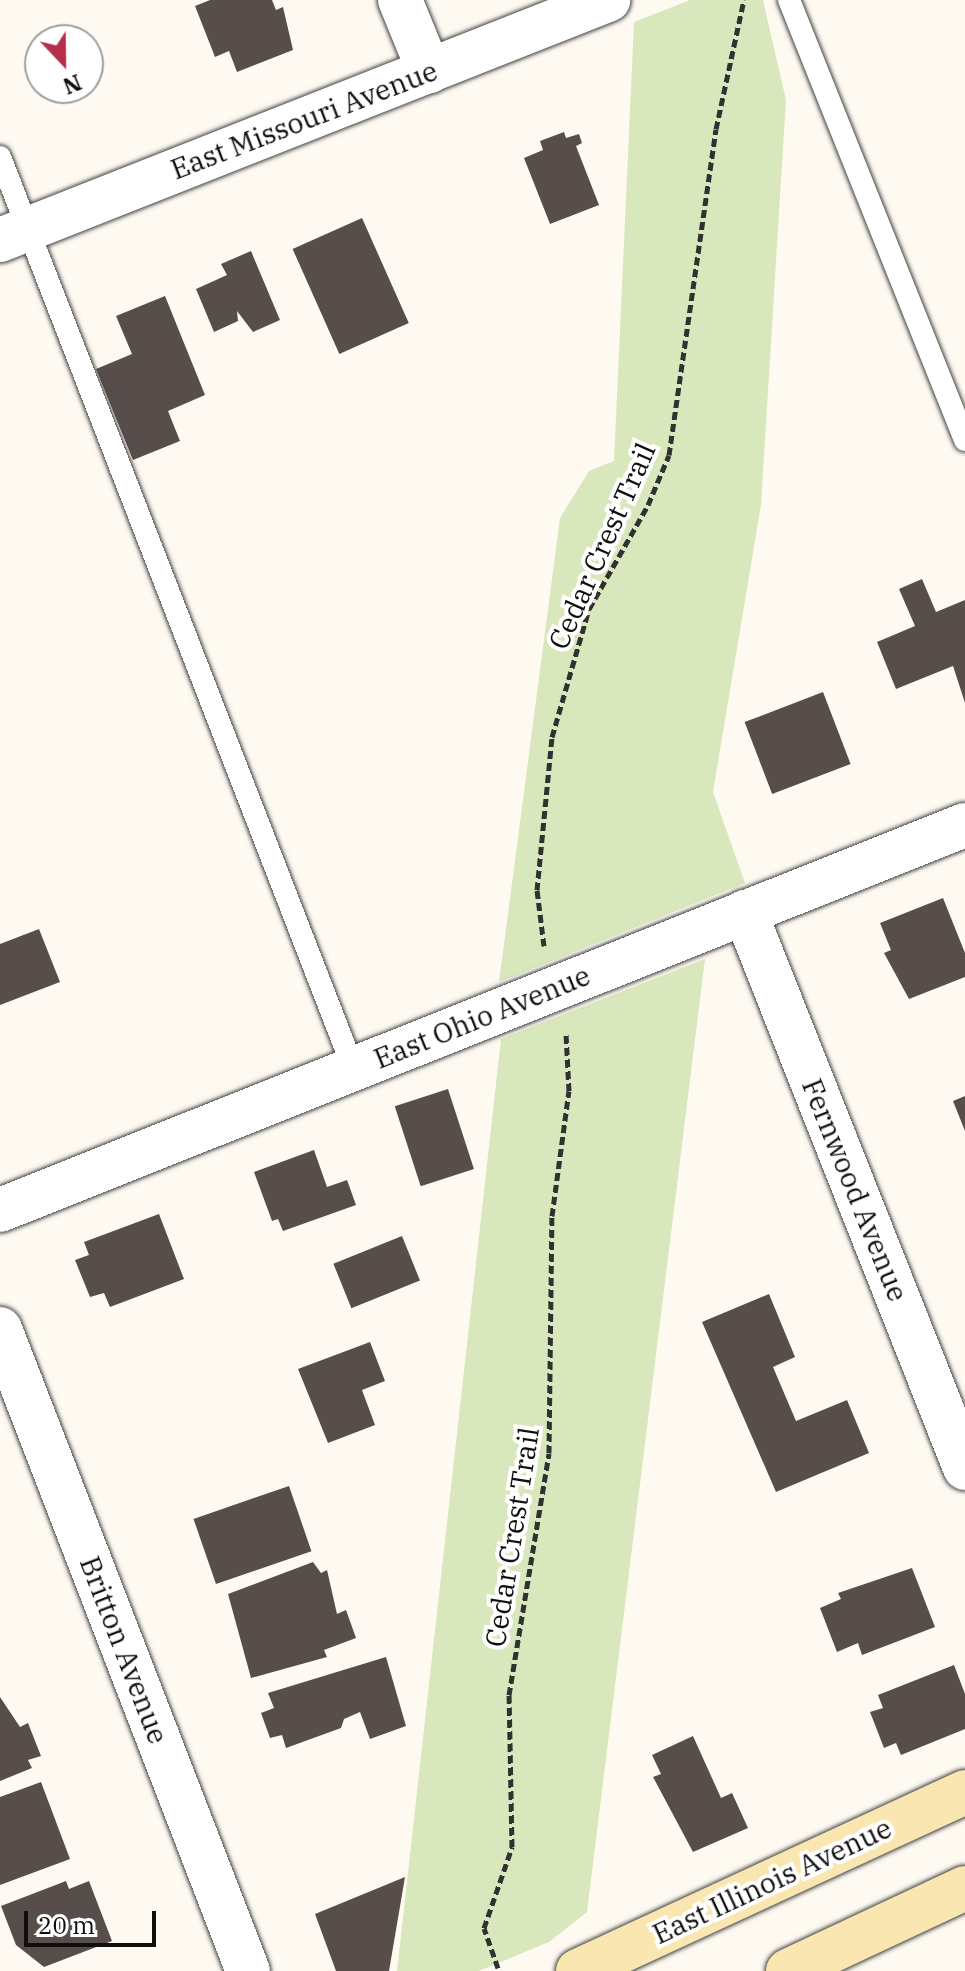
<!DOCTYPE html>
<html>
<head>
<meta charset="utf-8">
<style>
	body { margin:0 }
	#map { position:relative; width:965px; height:1971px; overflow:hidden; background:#fefaf1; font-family:"IBM Plex Serif",serif }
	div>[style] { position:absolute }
	.green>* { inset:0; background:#d9e7bd }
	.building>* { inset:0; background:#574e4c; transform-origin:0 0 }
	.path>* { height:5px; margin-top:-2.5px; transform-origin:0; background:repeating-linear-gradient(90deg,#313131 0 8px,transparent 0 12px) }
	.roads { filter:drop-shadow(0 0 2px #424242) drop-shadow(0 0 2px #424242) }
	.service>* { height:22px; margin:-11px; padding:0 11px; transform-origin:11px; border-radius:11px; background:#fff }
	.minor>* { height:44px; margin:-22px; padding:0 22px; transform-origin:22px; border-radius:22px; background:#fff }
	.secondary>* { height:44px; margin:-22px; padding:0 22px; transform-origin:22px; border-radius:22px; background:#fae6b1 }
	span { translate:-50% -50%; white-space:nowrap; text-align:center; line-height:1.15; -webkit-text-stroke:8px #fff; paint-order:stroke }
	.street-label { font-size:28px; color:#0f0f0f }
	.north { position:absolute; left:24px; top:24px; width:80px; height:80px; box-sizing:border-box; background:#fff; border:2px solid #9f9f9f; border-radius:50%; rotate:158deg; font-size:22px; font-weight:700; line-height:32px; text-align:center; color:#0f0f0f }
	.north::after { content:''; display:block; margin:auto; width:28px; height:36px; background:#b62f4a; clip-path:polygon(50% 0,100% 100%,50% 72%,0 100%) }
	.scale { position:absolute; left:24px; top:1911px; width:132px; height:36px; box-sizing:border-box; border:4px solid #0f0f0f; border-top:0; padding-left:10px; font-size:24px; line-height:28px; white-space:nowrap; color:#0f0f0f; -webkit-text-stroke:6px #fff; paint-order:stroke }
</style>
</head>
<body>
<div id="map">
	<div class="green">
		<div style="clip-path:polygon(690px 0,763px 0,786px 100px,761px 505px,713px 792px,745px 883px,499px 982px,560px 518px,589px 471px,614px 461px,634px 22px)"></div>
		<div style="clip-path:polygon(705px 959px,587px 1912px,549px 1942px,479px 1971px,397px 1971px,501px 1039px)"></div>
	</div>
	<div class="building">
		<div style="clip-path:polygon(210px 0,272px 0,276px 10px,283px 7px,293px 50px,237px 72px,229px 51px,215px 57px,195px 6px)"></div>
		<div style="clip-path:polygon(564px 132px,566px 138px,579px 134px,582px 143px,576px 146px,599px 205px,550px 224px,524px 158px,543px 150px,540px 141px)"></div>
		<div style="left:362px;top:218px;width:115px;height:76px;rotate:66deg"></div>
		<div style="clip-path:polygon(251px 251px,280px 320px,253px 332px,237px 311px,238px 321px,214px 332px,196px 289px,227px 275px,221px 264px)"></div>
		<div style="clip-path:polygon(165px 296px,205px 395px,168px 411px,180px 441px,133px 460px,96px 369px,132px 354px,116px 316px)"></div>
		<div style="clip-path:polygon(922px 579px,936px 612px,965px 600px,965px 703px,953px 666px,896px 689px,877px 642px,915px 626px,899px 589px)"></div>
		<div style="left:823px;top:692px;width:77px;height:84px;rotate:69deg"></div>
		<div style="clip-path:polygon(943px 898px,965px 953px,965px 977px,909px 999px,884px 953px,891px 950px,880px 923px)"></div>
		<div style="clip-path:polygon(39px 929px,60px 982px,0 1005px,0 944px)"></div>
		<div style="left:448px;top:1089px;width:84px;height:56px;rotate:72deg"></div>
		<div style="clip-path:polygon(965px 1096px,965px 1131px,953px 1101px)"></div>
		<div style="clip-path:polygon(314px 1150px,327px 1187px,347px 1180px,356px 1205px,283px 1231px,278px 1219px,272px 1221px,254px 1172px)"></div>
		<div style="clip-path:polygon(159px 1214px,184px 1279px,110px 1307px,104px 1293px,90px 1297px,75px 1260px,89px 1255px,84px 1242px)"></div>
		<div style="left:402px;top:1236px;width:48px;height:74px;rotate:68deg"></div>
		<div style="clip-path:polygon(769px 1294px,795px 1357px,773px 1367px,796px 1421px,847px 1400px,869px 1453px,776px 1492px,702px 1322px)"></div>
		<div style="clip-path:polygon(370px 1342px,385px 1381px,362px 1390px,375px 1425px,328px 1443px,298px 1369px)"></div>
		<div style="left:289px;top:1486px;width:69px;height:101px;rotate:71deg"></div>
		<div style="clip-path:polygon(313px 1562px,321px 1573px,327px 1570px,337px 1614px,346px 1610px,356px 1638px,324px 1650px,327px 1657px,251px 1678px,228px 1594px)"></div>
		<div style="clip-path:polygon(912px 1568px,935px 1627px,862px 1655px,858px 1643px,837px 1652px,820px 1608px,841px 1599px,838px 1593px)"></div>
		<div style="clip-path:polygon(386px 1657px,406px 1726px,370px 1739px,360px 1712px,344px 1719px,341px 1728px,286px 1748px,282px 1735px,270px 1738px,261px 1713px,274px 1708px,268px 1693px)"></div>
		<div style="clip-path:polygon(954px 1665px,965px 1694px,965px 1729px,901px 1755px,896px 1743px,884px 1748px,870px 1712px,883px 1708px,878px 1695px)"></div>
		<div style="clip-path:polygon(0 1697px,20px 1727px,28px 1723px,41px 1756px,28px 1760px,32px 1768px,0 1781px)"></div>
		<div style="clip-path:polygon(693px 1736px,721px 1798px,732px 1793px,748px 1828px,693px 1852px,653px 1777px,661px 1774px,652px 1755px)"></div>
		<div style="clip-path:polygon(41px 1782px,70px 1859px,0 1885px,0 1797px)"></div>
		<div style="clip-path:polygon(405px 1877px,389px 1971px,336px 1971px,315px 1914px)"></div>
		<div style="clip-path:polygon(66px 1881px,69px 1889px,89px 1881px,112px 1941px,44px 1967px,16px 1945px,1px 1906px)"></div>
	</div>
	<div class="path">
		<div style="left:544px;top:946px;width:56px;rotate:-97.1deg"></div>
		<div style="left:537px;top:890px;width:154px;rotate:-84.4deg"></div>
		<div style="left:552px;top:737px;width:133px;rotate:-73.9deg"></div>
		<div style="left:589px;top:609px;width:120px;rotate:-60.4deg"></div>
		<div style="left:648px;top:505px;width:54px;rotate:-67.2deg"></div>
		<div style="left:669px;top:455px;width:329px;rotate:-81.8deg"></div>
		<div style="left:716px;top:129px;width:132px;rotate:-77.8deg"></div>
		<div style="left:498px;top:1968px;width:42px;rotate:-109.3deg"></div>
		<div style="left:484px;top:1928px;width:86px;rotate:-70.9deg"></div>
		<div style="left:512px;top:1847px;width:152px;rotate:-91.1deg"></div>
		<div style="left:509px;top:1695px;width:245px;rotate:-80.6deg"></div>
		<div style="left:549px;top:1453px;width:237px;rotate:-89.3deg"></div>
		<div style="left:552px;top:1216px;width:126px;rotate:-82.3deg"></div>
		<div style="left:569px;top:1091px;width:58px;rotate:-93deg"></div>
	</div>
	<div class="roads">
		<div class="service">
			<div style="left:789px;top:0;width:474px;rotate:68.2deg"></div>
			<div style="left:0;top:157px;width:979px;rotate:68.81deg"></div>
		</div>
		<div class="minor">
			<div style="left:400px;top:0;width:77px;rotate:67.8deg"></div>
			<div style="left:0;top:240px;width:654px;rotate:-21.54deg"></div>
			<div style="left:745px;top:912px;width:598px;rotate:68.41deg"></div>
			<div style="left:0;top:1210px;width:1039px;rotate:-21.75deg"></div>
			<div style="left:0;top:1329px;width:688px;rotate:68.88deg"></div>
		</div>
		<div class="secondary">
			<div style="left:578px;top:1971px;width:426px;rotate:-24.8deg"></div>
			<div style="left:788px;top:1971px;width:195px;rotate:-25.1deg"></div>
		</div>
	</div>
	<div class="street-label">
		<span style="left:304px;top:120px;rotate:-21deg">East Missouri Avenue</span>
		<span style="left:602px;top:546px;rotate:-66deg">Cedar Crest Trail</span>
		<span style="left:482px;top:1017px;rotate:-22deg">East Ohio Avenue</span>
		<span style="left:855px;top:1190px;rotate:68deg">Fernwood Avenue</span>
		<span style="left:512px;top:1537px;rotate:-81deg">Cedar Crest Trail</span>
		<span style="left:124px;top:1650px;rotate:69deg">Britton Avenue</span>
		<span style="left:772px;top:1881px;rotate:-25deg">East Illinois Avenue</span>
	</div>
	<div class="north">N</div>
	<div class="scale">20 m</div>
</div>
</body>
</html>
